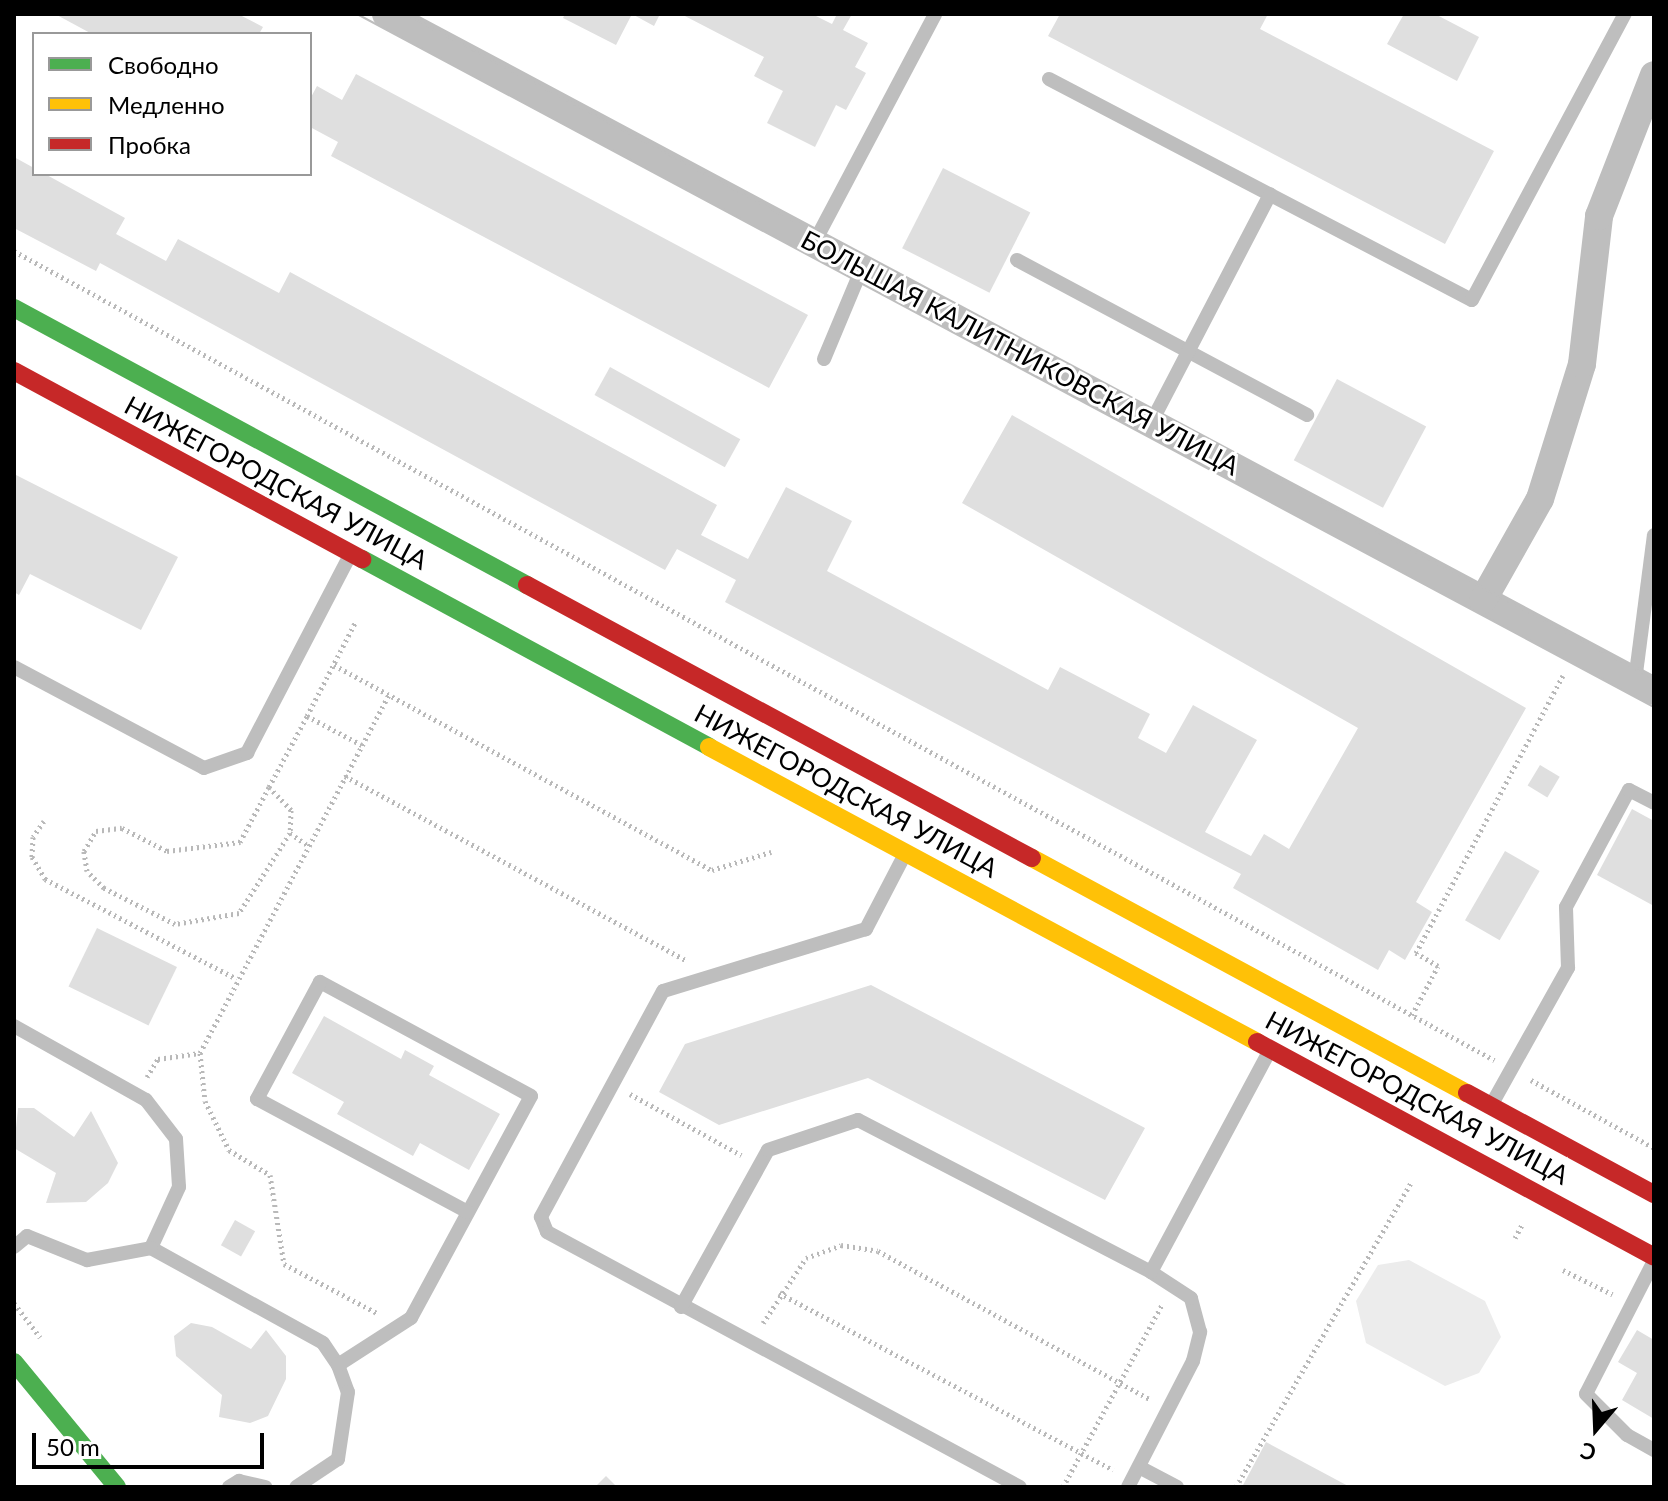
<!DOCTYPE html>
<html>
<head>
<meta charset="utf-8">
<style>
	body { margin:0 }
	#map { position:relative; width:1668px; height:1501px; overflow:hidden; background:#fff; font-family:Lato,sans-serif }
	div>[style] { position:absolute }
	.green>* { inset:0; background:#ececec }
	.building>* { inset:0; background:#dfdfdf; transform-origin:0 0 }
	.path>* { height:5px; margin-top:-2.5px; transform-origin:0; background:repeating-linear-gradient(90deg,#b9b9b9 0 2px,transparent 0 6px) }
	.lane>* { height:14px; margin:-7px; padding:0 7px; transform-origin:7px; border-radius:7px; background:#bebebe }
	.street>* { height:28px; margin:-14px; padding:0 14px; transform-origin:14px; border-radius:14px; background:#bebebe }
	.fast>* { height:18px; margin:-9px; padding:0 9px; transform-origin:9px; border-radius:9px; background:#4caf50 }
	.slow>* { height:18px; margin:-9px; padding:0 9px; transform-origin:9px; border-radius:9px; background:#ffc107 }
	.jam>* { height:18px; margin:-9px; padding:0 9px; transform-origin:9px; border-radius:9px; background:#c62828 }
	.tram>* { height:2px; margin:-1px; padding:0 1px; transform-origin:1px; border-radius:1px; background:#bebebe }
	span { translate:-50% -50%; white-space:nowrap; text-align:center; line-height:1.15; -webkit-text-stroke:6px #fff; paint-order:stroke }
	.street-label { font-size:26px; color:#000 }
	.frame { position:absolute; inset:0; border:16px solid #000; pointer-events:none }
	.legend { position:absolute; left:32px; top:32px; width:280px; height:144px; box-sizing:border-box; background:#fff; border:2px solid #999; margin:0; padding:10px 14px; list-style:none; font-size:24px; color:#000 }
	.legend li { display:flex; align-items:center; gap:16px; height:40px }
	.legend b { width:40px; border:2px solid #999 }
	.north { position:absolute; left:1556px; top:1389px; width:80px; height:80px; -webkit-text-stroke:6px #fff; paint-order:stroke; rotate:199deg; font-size:22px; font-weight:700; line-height:32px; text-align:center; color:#000 }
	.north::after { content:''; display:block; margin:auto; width:28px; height:36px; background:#000; clip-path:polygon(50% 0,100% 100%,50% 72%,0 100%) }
	.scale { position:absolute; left:32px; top:1433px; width:232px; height:36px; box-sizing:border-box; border:4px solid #000; border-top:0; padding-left:10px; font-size:24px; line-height:28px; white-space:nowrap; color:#000; -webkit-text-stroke:6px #fff; paint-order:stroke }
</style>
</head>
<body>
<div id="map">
	<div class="green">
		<div style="clip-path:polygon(1409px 1260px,1485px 1301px,1501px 1337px,1479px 1373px,1445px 1386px,1366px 1343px,1356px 1301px,1378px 1265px)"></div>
	</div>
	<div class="building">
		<div style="clip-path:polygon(55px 14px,238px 14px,263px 27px,259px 34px,92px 34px)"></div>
		<div style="clip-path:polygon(565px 14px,660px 14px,654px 26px,632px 14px,616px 45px,563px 18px)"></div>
		<div style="clip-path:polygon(681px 14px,812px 14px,832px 24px,837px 14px,852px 14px,843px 30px,868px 43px,855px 67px,866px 73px,846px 110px,836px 105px,815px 147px,767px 123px,783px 91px,754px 76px,764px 57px)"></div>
		<div style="clip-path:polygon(1060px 14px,1268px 14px,1260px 29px,1494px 151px,1445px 244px,1048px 36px)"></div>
		<div style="clip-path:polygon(1404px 14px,1435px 14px,1479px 37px,1457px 81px,1387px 44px)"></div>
		<div style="clip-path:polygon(356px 74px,808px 315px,769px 388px,331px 156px,338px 142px,310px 127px,310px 99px,317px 86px,342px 100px)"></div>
		<div style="clip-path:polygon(14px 157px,34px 168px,34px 174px,45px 174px,125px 218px,116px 234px,166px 261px,178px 239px,279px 293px,290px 272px,717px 505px,701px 535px,748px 559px,786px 487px,852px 521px,827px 571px,1048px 690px,1060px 667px,1150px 714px,1138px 738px,1166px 753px,1193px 705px,1257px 740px,1205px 832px,1251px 856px,1264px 834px,1289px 849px,1358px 728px,962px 503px,1012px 415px,1526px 708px,1416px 902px,1432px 912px,1405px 960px,1389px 950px,1378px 970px,1233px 888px,1241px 874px,725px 602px,736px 580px,677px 549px,665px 570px,100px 263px,96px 271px,14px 228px)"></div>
		<div style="left:943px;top:168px;width:98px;height:90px;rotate:27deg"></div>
		<div style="left:610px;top:367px;width:149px;height:32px;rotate:29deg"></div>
		<div style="left:1337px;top:379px;width:101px;height:92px;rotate:28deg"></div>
		<div style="clip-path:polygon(14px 474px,178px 557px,141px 630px,30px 574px,19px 595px,14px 592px)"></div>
		<div style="left:1540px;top:765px;width:23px;height:24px;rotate:31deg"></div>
		<div style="clip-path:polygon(1632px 809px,1654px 821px,1654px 906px,1597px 875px)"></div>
		<div style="left:1505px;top:851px;width:40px;height:80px;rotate:30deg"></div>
		<div style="left:97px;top:928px;width:89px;height:65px;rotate:26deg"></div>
		<div style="clip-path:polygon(871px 985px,1145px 1128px,1105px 1200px,868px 1078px,719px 1125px,659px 1092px,685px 1044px)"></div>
		<div style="clip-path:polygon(324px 1016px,401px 1059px,405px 1050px,434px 1066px,429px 1075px,500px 1114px,469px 1170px,420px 1143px,413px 1156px,337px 1114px,344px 1102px,292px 1073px)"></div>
		<div style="clip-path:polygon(18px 1108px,34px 1108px,74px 1137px,91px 1111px,118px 1163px,108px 1183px,86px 1202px,46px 1203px,56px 1173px,14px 1148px)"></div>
		<div style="left:235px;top:1220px;width:23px;height:29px;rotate:29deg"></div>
		<div style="clip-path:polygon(191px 1323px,212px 1327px,251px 1349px,266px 1330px,286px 1356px,286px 1379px,268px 1416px,250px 1423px,219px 1417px,222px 1395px,176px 1356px,174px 1336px)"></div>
		<div style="clip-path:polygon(1637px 1330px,1654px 1340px,1654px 1419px,1622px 1400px,1637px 1373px,1618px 1362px)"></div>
		<div style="clip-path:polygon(1266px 1442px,1350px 1487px,1242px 1487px)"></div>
		<div style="clip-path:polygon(606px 1476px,617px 1487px,595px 1487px)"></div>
	</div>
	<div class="path">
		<div style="left:14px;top:251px;width:1687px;rotate:28.66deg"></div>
		<div style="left:334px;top:665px;width:430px;rotate:28.5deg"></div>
		<div style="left:712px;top:870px;width:62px;rotate:-17deg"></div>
		<div style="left:307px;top:716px;width:62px;rotate:27.8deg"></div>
		<div style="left:345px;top:776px;width:387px;rotate:28.4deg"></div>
		<div style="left:269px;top:787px;width:32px;rotate:46deg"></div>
		<div style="left:291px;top:810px;width:23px;rotate:92deg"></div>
		<div style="left:290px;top:833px;width:95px;rotate:122.5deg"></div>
		<div style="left:239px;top:913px;width:65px;rotate:170.2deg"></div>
		<div style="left:175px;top:924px;width:80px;rotate:-153.1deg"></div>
		<div style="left:104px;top:888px;width:24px;rotate:-135deg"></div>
		<div style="left:87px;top:871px;width:20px;rotate:-99deg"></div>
		<div style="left:84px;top:851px;width:23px;rotate:-59deg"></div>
		<div style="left:96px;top:831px;width:26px;rotate:-7deg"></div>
		<div style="left:122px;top:828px;width:51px;rotate:27.1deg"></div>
		<div style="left:167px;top:851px;width:74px;rotate:-7deg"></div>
		<div style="left:240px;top:842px;width:62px;rotate:-62.2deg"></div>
		<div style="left:269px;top:787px;width:81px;rotate:-61.8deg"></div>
		<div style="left:307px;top:716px;width:105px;rotate:-62.7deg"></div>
		<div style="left:44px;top:821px;width:19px;rotate:125deg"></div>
		<div style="left:33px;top:837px;width:20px;rotate:93deg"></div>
		<div style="left:32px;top:857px;width:26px;rotate:59deg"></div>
		<div style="left:45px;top:879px;width:216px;rotate:27.5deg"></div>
		<div style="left:290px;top:833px;width:21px;rotate:35deg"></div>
		<div style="left:1412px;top:1015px;width:55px;rotate:-62deg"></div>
		<div style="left:1438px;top:966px;width:26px;rotate:-149deg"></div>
		<div style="left:1416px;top:953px;width:314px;rotate:-62.1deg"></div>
		<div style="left:200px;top:1053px;width:48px;rotate:84.1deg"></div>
		<div style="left:205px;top:1101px;width:55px;rotate:63.9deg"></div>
		<div style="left:229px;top:1150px;width:48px;rotate:31.4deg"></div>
		<div style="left:270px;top:1175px;width:90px;rotate:81.1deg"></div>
		<div style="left:284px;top:1264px;width:105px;rotate:27.8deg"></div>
		<div style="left:147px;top:1077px;width:21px;rotate:-59deg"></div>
		<div style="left:158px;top:1059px;width:42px;rotate:-8.1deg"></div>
		<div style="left:200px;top:1053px;width:405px;rotate:-62.2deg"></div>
		<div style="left:1531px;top:1080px;width:141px;rotate:28.9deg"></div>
		<div style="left:630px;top:1094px;width:127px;rotate:28.8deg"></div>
		<div style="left:1515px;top:1238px;width:15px;rotate:-62deg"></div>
		<div style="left:1563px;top:1270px;width:55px;rotate:26.1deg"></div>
		<div style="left:779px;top:1293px;width:378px;rotate:27.9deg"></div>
		<div style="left:14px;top:1303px;width:43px;rotate:52.6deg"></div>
		<div style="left:763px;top:1323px;width:78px;rotate:-56.5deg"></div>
		<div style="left:806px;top:1258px;width:37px;rotate:-20deg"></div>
		<div style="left:841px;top:1245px;width:37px;rotate:9deg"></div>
		<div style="left:878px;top:1251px;width:310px;rotate:28.6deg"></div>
		<div style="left:1063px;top:1487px;width:207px;rotate:-61.5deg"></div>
		<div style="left:1236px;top:1487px;width:351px;rotate:-60.1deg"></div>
	</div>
	<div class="lane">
		<div style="left:1049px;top:79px;width:477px;rotate:27.6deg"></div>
		<div style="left:1472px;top:300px;width:324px;rotate:-61.9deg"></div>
		<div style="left:814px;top:243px;width:259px;rotate:-62.1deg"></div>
		<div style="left:1017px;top:260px;width:329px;rotate:28.1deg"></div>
		<div style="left:824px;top:359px;width:99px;rotate:-67.3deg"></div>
		<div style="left:1151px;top:423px;width:258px;rotate:-62.5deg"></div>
		<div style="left:14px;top:667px;width:215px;rotate:28deg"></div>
		<div style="left:204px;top:768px;width:46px;rotate:-19.2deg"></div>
		<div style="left:247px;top:753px;width:221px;rotate:-62.5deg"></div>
		<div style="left:1635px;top:681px;width:147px;rotate:-82.6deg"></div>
		<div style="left:905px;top:854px;width:85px;rotate:117.5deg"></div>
		<div style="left:866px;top:929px;width:212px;rotate:163deg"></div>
		<div style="left:663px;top:991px;width:257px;rotate:118.4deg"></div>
		<div style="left:541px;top:1217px;width:16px;rotate:68deg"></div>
		<div style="left:547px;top:1232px;width:537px;rotate:28.33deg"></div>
		<div style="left:14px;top:1026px;width:151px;rotate:29.3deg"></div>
		<div style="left:146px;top:1100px;width:49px;rotate:52.4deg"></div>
		<div style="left:176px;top:1139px;width:48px;rotate:86.4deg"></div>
		<div style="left:179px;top:1187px;width:67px;rotate:114.7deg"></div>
		<div style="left:151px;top:1248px;width:196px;rotate:28.9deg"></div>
		<div style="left:323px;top:1343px;width:27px;rotate:56deg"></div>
		<div style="left:338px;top:1365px;width:29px;rotate:70deg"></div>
		<div style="left:348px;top:1392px;width:68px;rotate:98.5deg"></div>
		<div style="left:338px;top:1459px;width:50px;rotate:146.3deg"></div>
		<div style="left:1493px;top:1102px;width:154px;rotate:-60.8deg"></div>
		<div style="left:1568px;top:968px;width:61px;rotate:-91.9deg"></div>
		<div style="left:1566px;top:907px;width:133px;rotate:-61.7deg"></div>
		<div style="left:1629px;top:790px;width:28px;rotate:27deg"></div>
		<div style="left:14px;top:1247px;width:17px;rotate:-40deg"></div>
		<div style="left:27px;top:1236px;width:65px;rotate:21.8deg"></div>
		<div style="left:87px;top:1260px;width:65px;rotate:-10.6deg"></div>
		<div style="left:1654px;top:1261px;width:149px;rotate:117.1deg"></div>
		<div style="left:1586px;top:1394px;width:58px;rotate:45deg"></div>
		<div style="left:1627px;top:1435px;width:31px;rotate:29deg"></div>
		<div style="left:681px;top:1307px;width:179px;rotate:-61deg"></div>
		<div style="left:768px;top:1150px;width:95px;rotate:-18.4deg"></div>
		<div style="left:858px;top:1120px;width:330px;rotate:27.4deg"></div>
		<div style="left:338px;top:1365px;width:87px;rotate:-32.8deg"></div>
		<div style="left:411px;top:1318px;width:252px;rotate:-61.6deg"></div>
		<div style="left:531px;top:1096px;width:240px;rotate:-151.6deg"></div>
		<div style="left:320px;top:982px;width:133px;rotate:118.3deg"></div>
		<div style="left:257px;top:1099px;width:239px;rotate:28.2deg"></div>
		<div style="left:1139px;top:1467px;width:43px;rotate:27.8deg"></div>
		<div style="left:229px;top:1487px;width:12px;rotate:-31deg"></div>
		<div style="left:239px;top:1481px;width:27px;rotate:13deg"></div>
		<div style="left:1128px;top:1487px;width:142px;rotate:-62.7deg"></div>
		<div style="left:1193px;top:1361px;width:30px;rotate:-76deg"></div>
		<div style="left:1200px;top:1332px;width:35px;rotate:-105deg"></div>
		<div style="left:1191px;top:1298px;width:48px;rotate:-147deg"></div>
		<div style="left:1151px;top:1272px;width:250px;rotate:-61.8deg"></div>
	</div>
	<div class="street">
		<div style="left:386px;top:14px;width:1437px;rotate:28.1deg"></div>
		<div style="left:1483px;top:600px;width:116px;rotate:-60.6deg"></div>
		<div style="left:1540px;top:499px;width:141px;rotate:-72.7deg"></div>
		<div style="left:1582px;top:364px;width:149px;rotate:-83.4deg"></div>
		<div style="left:1599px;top:216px;width:151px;rotate:-68.7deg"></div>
	</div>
	<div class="fast">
		<div style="left:14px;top:308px;width:583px;rotate:28.37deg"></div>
		<div style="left:362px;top:559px;width:395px;rotate:28.4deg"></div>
		<div style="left:14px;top:1362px;width:162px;rotate:50.5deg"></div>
	</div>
	<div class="slow">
		<div style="left:709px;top:747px;width:622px;rotate:28.29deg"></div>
		<div style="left:1032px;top:858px;width:494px;rotate:28.4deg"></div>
	</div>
	<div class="jam">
		<div style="left:14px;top:371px;width:396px;rotate:28.4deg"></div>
		<div style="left:527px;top:585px;width:574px;rotate:28.4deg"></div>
		<div style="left:1257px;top:1042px;width:451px;rotate:28.4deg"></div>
		<div style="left:1467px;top:1093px;width:213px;rotate:28.4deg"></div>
	</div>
	<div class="tram">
		<div style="left:357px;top:14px;width:1471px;rotate:28.12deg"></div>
		<div style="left:405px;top:14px;width:1415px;rotate:28.03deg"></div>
	</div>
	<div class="street-label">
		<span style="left:1020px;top:353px;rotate:28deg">БОЛЬШАЯ КАЛИТНИКОВСКАЯ УЛИЦА</span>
		<span style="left:276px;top:483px;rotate:28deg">НИЖЕГОРОДСКАЯ УЛИЦА</span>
		<span style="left:846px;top:791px;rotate:28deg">НИЖЕГОРОДСКАЯ УЛИЦА</span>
		<span style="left:1417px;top:1098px;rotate:28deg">НИЖЕГОРОДСКАЯ УЛИЦА</span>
	</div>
	<div class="frame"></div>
	<ul class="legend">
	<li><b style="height:10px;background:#4caf50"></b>Свободно</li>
	<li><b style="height:10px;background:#ffc107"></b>Медленно</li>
	<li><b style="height:10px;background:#c62828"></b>Пробка</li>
	</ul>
	<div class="north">С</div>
	<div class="scale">50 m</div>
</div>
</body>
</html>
